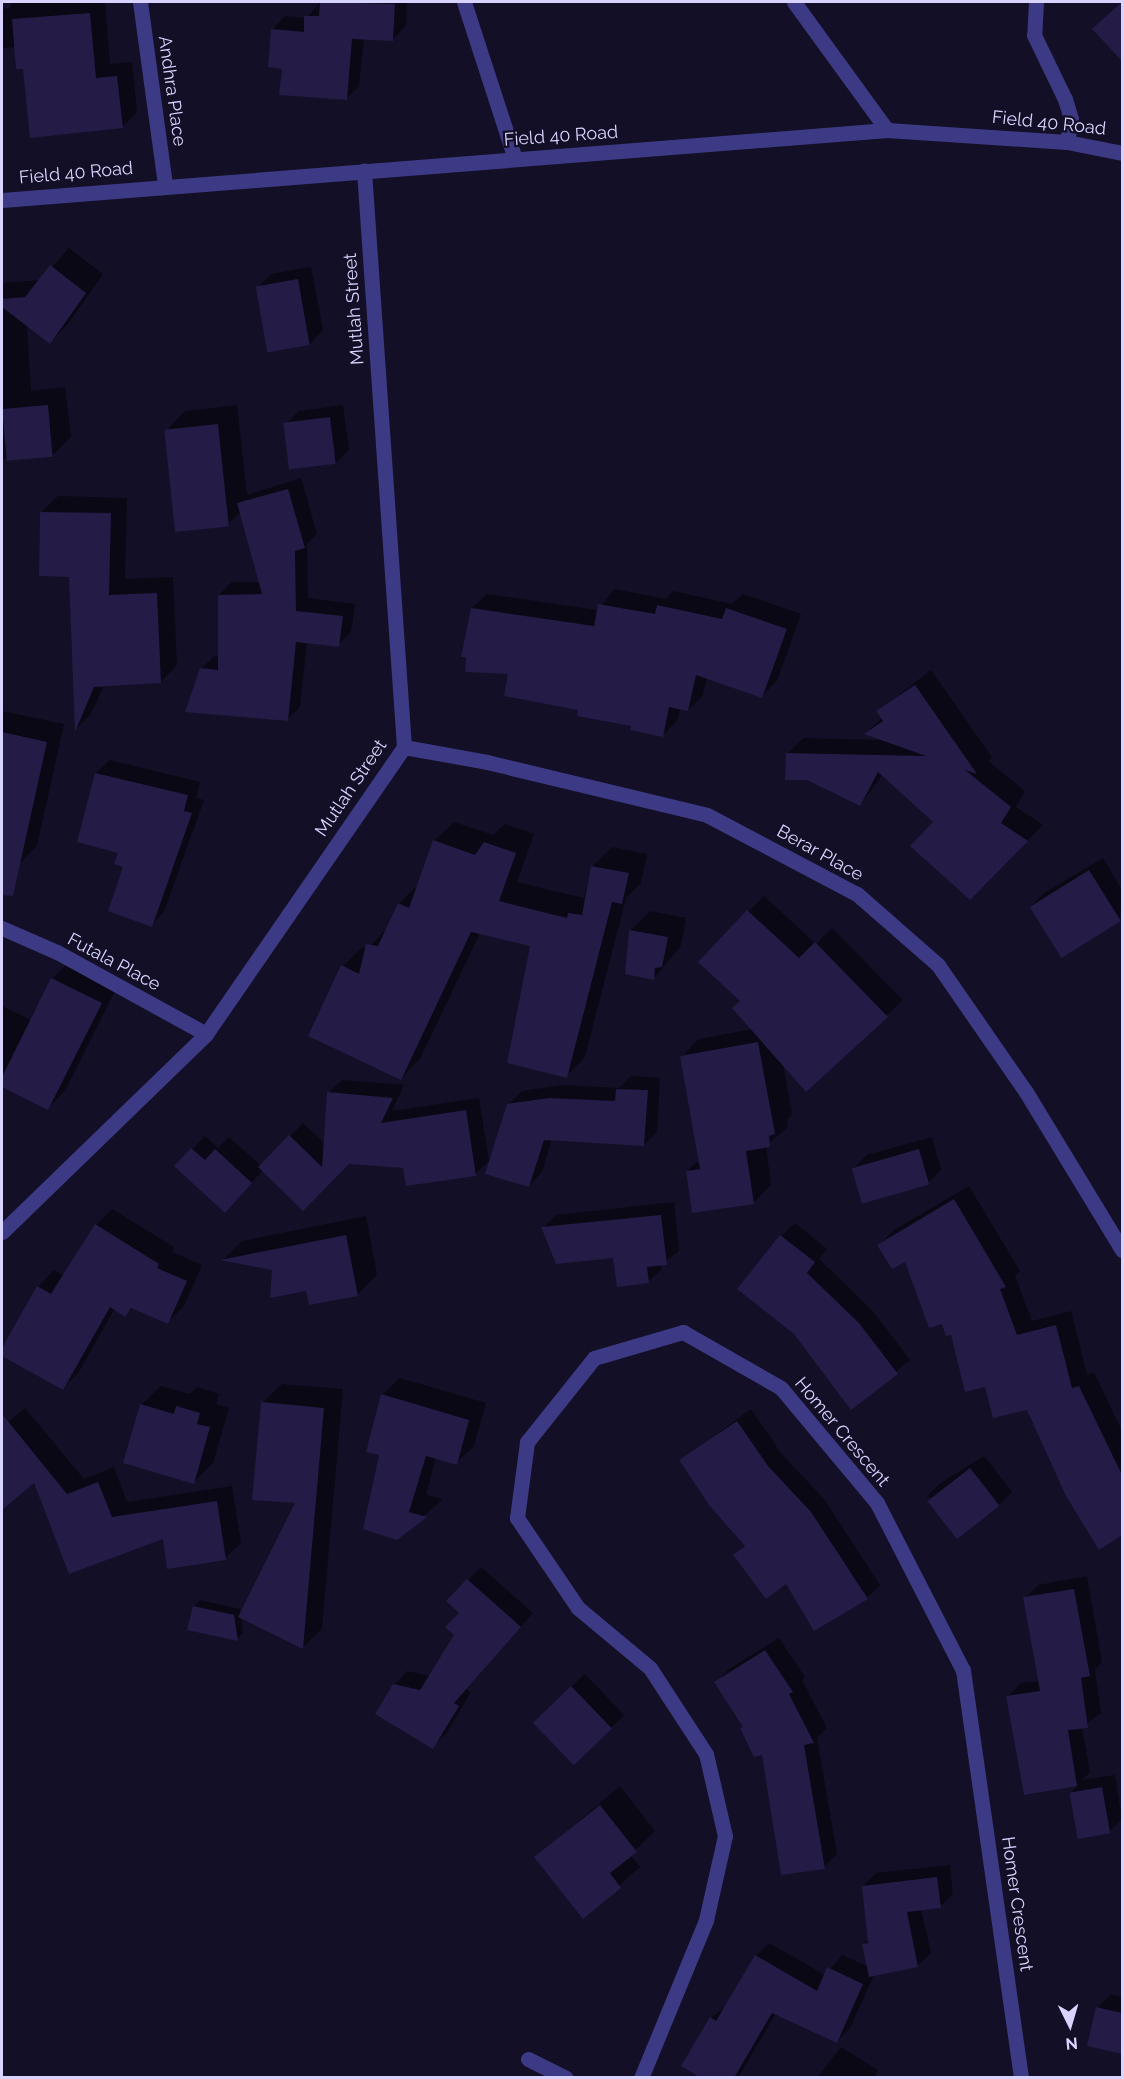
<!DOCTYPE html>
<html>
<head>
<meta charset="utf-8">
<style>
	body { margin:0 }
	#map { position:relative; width:1124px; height:2079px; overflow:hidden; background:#130f26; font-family:Raleway,sans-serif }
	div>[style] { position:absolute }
	.shadow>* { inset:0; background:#0007 }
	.building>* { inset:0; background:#241b47; transform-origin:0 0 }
	.pedestrian>* { height:15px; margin:-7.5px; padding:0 7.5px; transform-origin:7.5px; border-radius:7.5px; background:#3d3a85 }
	.minor>* { height:15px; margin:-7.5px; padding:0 7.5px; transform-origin:7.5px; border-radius:7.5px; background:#3d3a85 }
	.tertiary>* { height:15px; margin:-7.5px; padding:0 7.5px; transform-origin:7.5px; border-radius:7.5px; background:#3d3a85 }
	span { translate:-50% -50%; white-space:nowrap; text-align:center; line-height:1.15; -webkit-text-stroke:4.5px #130f26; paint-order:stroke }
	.street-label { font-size:18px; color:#d9d4ff }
	.frame { position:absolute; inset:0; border:3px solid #d9d4ff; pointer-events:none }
	.north { position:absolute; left:1040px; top:1995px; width:60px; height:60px; -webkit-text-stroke:4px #130f26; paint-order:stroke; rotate:175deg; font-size:16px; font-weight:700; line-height:24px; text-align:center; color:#d9d4ff }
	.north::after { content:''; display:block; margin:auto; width:21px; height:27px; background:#d9d4ff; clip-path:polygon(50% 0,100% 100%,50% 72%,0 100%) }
</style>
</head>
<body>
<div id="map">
	<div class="shadow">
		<div style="clip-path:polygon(11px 2px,105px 2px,110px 64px,132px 62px,137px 112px,122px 127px,24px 67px,16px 47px,2px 48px,2px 9px,10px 8px)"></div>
		<div style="clip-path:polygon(321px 2px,407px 2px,406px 26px,393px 39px,364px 38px,359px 86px,346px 99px,283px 67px,272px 30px,285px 16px,306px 18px)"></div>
		<div style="clip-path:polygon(1122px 2px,1122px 39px,1113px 48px,1112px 12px)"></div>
		<div style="clip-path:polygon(69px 248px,103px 274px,68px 324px,50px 342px,27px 325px,31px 391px,65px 387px,71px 437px,53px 455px,2px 459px,2px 283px,41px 280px)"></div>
		<div style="clip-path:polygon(311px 267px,323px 330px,310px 344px,258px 287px,271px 274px)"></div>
		<div style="clip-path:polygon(237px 405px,247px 495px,301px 478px,317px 534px,307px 544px,308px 598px,355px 604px,351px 632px,338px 645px,307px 642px,300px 707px,287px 720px,201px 669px,214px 656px,220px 657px,219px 595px,232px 582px,260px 582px,241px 512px,228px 524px,166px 431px,185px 411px)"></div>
		<div style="clip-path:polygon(343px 405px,349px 450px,336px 463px,286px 424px,299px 411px)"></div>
		<div style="clip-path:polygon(58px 496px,127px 498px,125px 579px,173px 577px,177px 665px,161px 682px,104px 685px,91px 714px,76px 729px,70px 575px,41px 513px)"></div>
		<div style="clip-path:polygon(614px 589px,666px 599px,673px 591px,732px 604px,743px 594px,801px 614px,777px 681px,762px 696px,707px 677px,703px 695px,688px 710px,680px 708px,677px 721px,663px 735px,580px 709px,510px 673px,472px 608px,487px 594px,598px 610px)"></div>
		<div style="clip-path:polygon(931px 670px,992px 757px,988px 761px,1025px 791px,1016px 807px,1043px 825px,969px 898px,935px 822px,883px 774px,860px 805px,787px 754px,803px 738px,883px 740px,866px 733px,882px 718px,878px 711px)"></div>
		<div style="clip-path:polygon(2px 711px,64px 724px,37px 846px,19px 864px,2px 860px)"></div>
		<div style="clip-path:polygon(110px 760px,200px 782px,196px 798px,204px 800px,164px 912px,151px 925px,125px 866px,96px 773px)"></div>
		<div style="clip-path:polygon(454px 822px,493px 835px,505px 824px,534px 834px,517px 882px,584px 898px,592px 867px,612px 847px,647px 854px,641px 883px,626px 898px,585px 1057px,566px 1076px,532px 945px,480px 933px,420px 1059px,401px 1078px,343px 966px,362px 947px,367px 950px,389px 926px,399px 903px,419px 884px,434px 841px)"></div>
		<div style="clip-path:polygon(1103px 858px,1122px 890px,1120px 920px,1031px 906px,1044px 893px)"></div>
		<div style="clip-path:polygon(764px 896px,816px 944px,832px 928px,903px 1000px,806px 1089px,783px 1063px,792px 1115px,787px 1120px,788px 1127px,766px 1146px,771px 1185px,753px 1203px,687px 1171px,699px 1160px,681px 1057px,699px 1039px,753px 1029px,742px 1000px,748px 912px)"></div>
		<div style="clip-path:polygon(650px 911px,686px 918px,681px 946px,654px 978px,630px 931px)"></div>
		<div style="clip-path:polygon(69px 962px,118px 985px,65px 1091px,48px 1108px,2px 1085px,2px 1006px,31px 1020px,52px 979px)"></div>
		<div style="clip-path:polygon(631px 1076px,660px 1078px,657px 1132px,644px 1145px,552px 1139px,542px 1172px,529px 1186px,508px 1105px,522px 1091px,563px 1085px,619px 1088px)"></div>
		<div style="clip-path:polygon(342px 1080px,404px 1085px,392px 1111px,479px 1098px,489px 1161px,475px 1174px,348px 1163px,303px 1209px,263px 1170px,238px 1198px,176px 1166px,205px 1136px,218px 1148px,229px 1137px,261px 1166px,303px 1123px,325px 1144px,328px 1093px)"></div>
		<div style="clip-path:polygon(932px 1137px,941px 1170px,928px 1183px,854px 1168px,867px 1155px)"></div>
		<div style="clip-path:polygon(969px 1186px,1020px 1271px,1015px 1276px,1032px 1321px,1071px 1311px,1087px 1375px,1094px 1372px,1122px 1431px,1122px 1534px,1100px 1547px,1027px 1408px,986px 1385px,906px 1259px,879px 1245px,894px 1230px)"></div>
		<div style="clip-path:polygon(674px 1202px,679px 1251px,661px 1264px,662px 1269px,648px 1282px,615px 1257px,543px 1228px,556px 1215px)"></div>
		<div style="clip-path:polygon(112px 1209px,174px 1247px,172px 1252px,202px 1265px,184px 1306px,167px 1323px,133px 1307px,125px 1315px,115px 1308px,79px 1372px,63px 1388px,2px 1354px,2px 1351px,38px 1287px,54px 1270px,64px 1276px,96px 1225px)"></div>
		<div style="clip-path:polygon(366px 1216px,377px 1275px,357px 1295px,307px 1290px,274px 1269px,223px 1260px,242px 1241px)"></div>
		<div style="clip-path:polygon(795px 1223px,827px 1249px,819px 1259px,872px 1310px,910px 1360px,851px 1408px,781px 1236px)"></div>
		<div style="clip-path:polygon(400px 1378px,486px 1403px,474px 1446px,456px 1463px,436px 1457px,426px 1495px,443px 1499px,397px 1539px,380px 1454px,382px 1395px)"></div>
		<div style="clip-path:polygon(282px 1384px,343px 1389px,322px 1628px,303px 1647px,241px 1616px,243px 1633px,237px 1639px,194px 1606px,200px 1600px,240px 1609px,241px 1616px,297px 1502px,262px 1403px)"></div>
		<div style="clip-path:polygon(161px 1386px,190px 1394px,197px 1387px,219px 1394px,216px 1404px,229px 1408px,213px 1463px,194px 1482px,141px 1405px)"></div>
		<div style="clip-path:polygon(25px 1408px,84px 1479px,114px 1467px,127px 1502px,232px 1486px,241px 1543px,225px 1558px,164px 1537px,70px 1572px,35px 1480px,2px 1508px,2px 1427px)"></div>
		<div style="clip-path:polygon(751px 1409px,781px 1453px,824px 1499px,880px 1585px,867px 1598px,735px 1555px,745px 1545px,681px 1460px)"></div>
		<div style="clip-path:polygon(984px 1456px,1012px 1492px,999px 1505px,926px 1497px,939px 1484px)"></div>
		<div style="clip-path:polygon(481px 1567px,533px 1613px,466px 1689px,471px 1692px,446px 1734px,432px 1747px,394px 1685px,407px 1671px,430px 1676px,456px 1634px,468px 1580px)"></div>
		<div style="clip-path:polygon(1087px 1576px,1102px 1662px,1095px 1670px,1101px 1713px,1082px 1727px,1090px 1772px,1082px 1780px,1115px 1775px,1122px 1819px,1110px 1831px,1071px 1793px,1078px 1785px,1026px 1793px,1008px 1696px,1021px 1683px,1040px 1681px,1025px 1598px,1038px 1585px)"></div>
		<div style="clip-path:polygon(779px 1638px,805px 1677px,802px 1680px,827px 1728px,817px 1738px,837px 1854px,824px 1867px,763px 1754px,716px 1682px,729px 1669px)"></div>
		<div style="clip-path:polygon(585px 1674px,624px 1715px,611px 1728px,547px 1709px)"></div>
		<div style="clip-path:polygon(620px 1786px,655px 1831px,630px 1855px,640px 1867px,583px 1917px,536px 1857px)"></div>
		<div style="clip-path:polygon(950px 1865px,953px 1894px,940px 1907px,921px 1909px,931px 1953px,917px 1966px,874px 1975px,850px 2028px,837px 2041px,776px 2013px,738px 2078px,704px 2078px,711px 2018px,726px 2006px,756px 1956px,769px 1943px,825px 1975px,842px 1955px,869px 1967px,864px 1944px,869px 1939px,863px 1886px,876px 1873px)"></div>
		<div style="clip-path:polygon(1122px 1992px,1122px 2052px,1089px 2045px,1097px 2008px,1111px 1994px,1121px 1997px)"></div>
		<div style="clip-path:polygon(841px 2047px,878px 2070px,874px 2078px,817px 2078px)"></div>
	</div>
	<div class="building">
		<div style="clip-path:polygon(320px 2px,395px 4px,393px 41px,352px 39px,347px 100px,279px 95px,282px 69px,268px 67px,271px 29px,304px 32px,304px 16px,319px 16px)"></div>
		<div style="clip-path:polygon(1122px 2px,1122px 61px,1092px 29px)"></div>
		<div style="clip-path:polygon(90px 13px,96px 78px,117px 76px,123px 128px,30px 138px,23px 69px,16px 69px,12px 19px)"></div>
		<div style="clip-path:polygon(50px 265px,86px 293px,50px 344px,2px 307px,2px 299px,25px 297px)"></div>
		<div style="left:298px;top:279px;width:67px;height:43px;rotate:80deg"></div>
		<div style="left:48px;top:405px;width:52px;height:46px;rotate:85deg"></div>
		<div style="left:330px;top:417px;width:47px;height:47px;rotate:83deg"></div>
		<div style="left:218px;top:424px;width:103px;height:54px;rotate:84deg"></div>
		<div style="clip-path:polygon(288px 489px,305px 548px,295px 551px,296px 611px,343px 616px,339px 647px,296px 642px,288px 721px,185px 712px,200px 668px,218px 670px,218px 595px,262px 594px,237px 503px)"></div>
		<div style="clip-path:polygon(40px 512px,111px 513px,109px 595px,157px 593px,161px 683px,94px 687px,75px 732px,69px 577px,39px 576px)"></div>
		<div style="clip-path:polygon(598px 604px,655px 614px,657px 605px,722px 619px,726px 608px,787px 629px,762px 698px,696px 675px,688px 711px,669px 707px,663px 737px,630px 730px,631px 726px,577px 716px,578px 710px,504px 696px,508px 674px,465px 672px,466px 657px,461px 657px,471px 608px,594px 626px)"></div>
		<div style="clip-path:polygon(915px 685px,977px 774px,965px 770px,1011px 807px,1001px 823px,1028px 841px,970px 900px,910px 846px,933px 822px,878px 772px,860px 806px,807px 780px,785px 780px,786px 753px,926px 756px,864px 734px,883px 721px,876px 711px)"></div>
		<div style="clip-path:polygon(2px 732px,47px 742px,13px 896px,2px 895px)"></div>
		<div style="clip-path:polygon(95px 773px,188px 795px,184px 811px,192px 813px,152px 927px,108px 911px,123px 867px,114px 864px,118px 853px,77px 842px)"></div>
		<div style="clip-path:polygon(433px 840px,475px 855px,484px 842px,516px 853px,499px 901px,567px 918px,568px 913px,582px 915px,591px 866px,629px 873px,622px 904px,612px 902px,567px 1078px,507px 1063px,530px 946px,471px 932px,401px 1080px,308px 1036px,341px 965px,359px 974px,366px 944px,378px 946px,398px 903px,409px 908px)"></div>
		<div style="left:1089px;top:870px;width:60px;height:70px;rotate:58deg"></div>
		<div style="clip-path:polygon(747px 910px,799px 958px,815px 942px,888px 1017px,806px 1092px,732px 1008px,740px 1001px,698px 962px)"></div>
		<div style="clip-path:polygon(629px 930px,668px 937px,662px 967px,655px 968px,654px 980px,625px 974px)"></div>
		<div style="clip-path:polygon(51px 978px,102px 1003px,48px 1110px,2px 1087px,2px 1077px)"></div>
		<div style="clip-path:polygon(758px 1042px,775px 1134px,769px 1136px,770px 1147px,746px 1151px,754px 1204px,692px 1213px,686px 1171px,700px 1169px,680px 1056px)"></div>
		<div style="clip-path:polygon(616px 1089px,648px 1090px,644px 1146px,544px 1140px,529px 1187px,485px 1174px,507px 1104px,549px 1098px,615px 1101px)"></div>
		<div style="clip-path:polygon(327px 1092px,393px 1098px,381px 1123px,466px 1110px,476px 1176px,406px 1186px,403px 1168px,349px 1164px,303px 1211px,258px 1167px,289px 1135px,322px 1167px)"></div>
		<div style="clip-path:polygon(191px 1148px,205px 1160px,215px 1149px,252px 1183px,225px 1213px,174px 1166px)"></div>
		<div style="left:919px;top:1149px;width:37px;height:70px;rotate:74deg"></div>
		<div style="clip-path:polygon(954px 1199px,1006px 1287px,1000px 1289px,1017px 1335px,1056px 1325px,1072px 1388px,1079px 1386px,1122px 1475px,1122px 1535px,1099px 1550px,1066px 1496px,1027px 1410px,993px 1418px,985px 1387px,965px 1392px,951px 1335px,946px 1336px,942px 1324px,929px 1328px,905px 1262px,892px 1269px,877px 1245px)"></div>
		<div style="clip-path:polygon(661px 1215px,667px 1265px,647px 1267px,649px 1283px,617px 1287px,613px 1258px,556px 1264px,541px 1227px)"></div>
		<div style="clip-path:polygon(95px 1224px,159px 1264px,157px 1268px,187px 1281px,168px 1324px,131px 1308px,125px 1317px,110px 1307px,63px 1390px,2px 1356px,2px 1348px,37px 1286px,51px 1294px)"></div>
		<div style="clip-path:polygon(346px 1235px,358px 1296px,309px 1305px,306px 1291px,270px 1298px,272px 1270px,220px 1260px)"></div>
		<div style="clip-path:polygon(780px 1235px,815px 1262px,807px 1273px,859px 1323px,898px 1374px,851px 1410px,794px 1334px,737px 1289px)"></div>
		<div style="clip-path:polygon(381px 1394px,469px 1420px,457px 1465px,426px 1456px,409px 1512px,427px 1517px,397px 1540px,363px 1529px,379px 1455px,366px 1452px)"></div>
		<div style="clip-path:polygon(261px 1402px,324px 1408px,303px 1649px,238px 1617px,295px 1503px,252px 1500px)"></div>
		<div style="clip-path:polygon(140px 1404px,174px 1414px,176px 1406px,200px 1413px,197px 1424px,210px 1427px,194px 1484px,123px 1463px)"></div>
		<div style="clip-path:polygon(2px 1414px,67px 1494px,98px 1482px,112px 1517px,217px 1501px,226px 1560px,167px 1569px,163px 1539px,69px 1574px,34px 1483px,2px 1510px)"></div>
		<div style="clip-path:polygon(737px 1421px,768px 1466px,811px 1512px,868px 1599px,814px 1631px,786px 1584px,766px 1599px,733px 1555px,745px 1546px,709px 1505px,679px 1460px)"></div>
		<div style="left:970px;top:1468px;width:48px;height:54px;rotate:52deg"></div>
		<div style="clip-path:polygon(467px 1579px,521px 1627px,454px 1703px,459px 1706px,433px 1749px,375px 1714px,393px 1684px,420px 1690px,454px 1635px,445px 1627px,459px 1613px,446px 1601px)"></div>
		<div style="clip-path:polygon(1074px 1589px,1090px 1676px,1081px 1678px,1088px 1728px,1068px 1730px,1077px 1786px,1024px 1795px,1006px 1696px,1040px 1691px,1023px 1597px)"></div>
		<div style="clip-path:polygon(193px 1606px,234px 1615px,238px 1641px,187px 1630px)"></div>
		<div style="clip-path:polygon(765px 1650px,793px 1692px,789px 1694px,814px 1743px,804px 1745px,825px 1869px,781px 1875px,762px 1755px,754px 1757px,740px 1728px,743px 1727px,714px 1682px)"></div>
		<div style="left:571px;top:1686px;width:59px;height:53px;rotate:46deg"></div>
		<div style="left:1102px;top:1787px;width:47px;height:33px;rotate:80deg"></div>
		<div style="clip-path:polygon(600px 1805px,637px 1852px,610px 1873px,621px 1888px,583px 1919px,534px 1857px)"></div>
		<div style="clip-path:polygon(937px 1877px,941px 1908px,907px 1912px,918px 1967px,869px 1977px,862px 1944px,868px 1943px,862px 1886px)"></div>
		<div style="clip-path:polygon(755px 1955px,817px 1991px,827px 1967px,863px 1984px,837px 2043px,772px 2013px,734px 2078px,701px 2078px,681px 2066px,710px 2017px,716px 2021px)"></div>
		<div style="clip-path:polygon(1096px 2007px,1122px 2013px,1122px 2054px,1087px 2046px)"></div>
	</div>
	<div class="pedestrian">
		<div style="left:464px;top:2px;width:165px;rotate:72deg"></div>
		<div style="left:794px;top:2px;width:158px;rotate:54deg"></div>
	</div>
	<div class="minor">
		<div style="left:140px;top:2px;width:185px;rotate:82.2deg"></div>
		<div style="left:1036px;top:2px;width:33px;rotate:93deg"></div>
		<div style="left:1034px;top:35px;width:71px;rotate:64.2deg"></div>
		<div style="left:1065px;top:99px;width:21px;rotate:73deg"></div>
		<div style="left:1071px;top:119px;width:23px;rotate:100deg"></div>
		<div style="left:404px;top:747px;width:84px;rotate:10.2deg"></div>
		<div style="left:487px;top:762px;width:226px;rotate:13.5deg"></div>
		<div style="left:707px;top:815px;width:170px;rotate:27.8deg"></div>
		<div style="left:857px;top:894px;width:108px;rotate:41.2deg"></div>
		<div style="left:938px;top:965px;width:155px;rotate:55.3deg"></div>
		<div style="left:1026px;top:1092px;width:185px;rotate:58.7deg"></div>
		<div style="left:2px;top:928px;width:60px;rotate:23.6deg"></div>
		<div style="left:57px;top:952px;width:170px;rotate:28.8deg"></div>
		<div style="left:2px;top:1232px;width:284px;rotate:-44.1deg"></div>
		<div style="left:206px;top:1034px;width:349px;rotate:-55.4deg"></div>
		<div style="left:404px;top:747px;width:578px;rotate:-93.97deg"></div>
		<div style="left:528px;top:2059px;width:42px;rotate:26.6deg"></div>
		<div style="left:641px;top:2078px;width:171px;rotate:-67.6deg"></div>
		<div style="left:706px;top:1920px;width:86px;rotate:-77.3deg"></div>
		<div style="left:725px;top:1836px;width:84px;rotate:-103deg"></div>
		<div style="left:706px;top:1754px;width:103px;rotate:-123.1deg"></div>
		<div style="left:650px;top:1668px;width:94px;rotate:-140.2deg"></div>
		<div style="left:578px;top:1608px;width:109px;rotate:-124.1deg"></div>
		<div style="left:517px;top:1518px;width:77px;rotate:-82.5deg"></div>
		<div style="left:527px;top:1442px;width:107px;rotate:-51.4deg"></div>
		<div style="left:594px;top:1358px;width:93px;rotate:-16.3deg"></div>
		<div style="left:683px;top:1332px;width:113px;rotate:29.7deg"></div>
		<div style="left:781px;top:1388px;width:150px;rotate:50.1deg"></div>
		<div style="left:877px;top:1503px;width:188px;rotate:62.8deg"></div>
		<div style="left:963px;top:1670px;width:412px;rotate:81.9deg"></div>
	</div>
	<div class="tertiary">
		<div style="left:2px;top:200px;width:888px;rotate:-4.52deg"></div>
		<div style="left:887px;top:130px;width:180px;rotate:3.8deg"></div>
		<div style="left:1067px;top:142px;width:56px;rotate:11.3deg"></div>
	</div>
	<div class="street-label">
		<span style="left:172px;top:91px;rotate:82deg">Andhra Place</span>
		<span style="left:1049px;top:123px;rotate:6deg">Field 40 Road</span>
		<span style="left:561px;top:136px;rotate:-4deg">Field 40 Road</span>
		<span style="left:76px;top:173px;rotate:-5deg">Field 40 Road</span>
		<span style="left:354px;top:309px;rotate:-94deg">Mutlah Street</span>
		<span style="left:351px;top:788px;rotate:-56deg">Mutlah Street</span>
		<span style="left:820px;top:853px;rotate:29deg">Berar Place</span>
		<span style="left:114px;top:962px;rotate:28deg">Futala Place</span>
		<span style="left:842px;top:1432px;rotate:50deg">Homer Crescent</span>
		<span style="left:1017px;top:1904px;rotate:82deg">Homer Crescent</span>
	</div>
	<div class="frame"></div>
	<div class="north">N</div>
</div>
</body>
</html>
